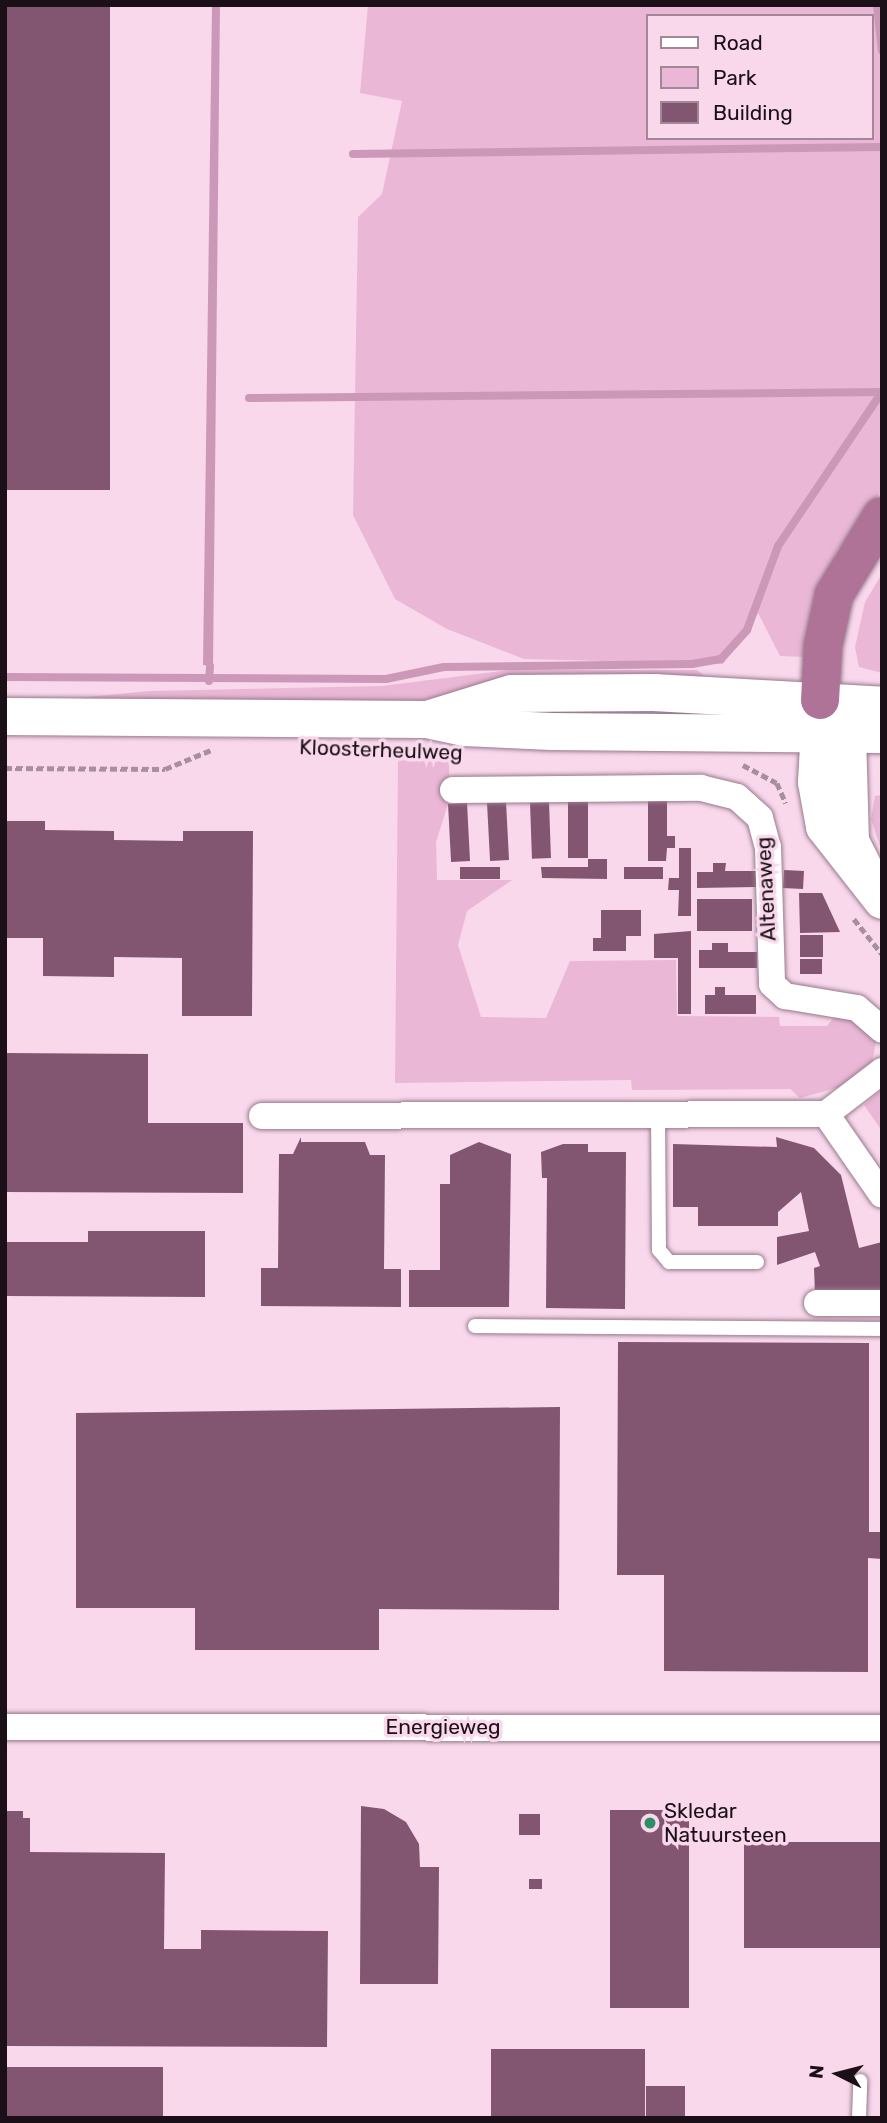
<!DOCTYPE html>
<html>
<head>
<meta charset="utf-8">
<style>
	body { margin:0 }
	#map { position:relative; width:887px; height:2123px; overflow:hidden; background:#f9d8ec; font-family:Rubik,sans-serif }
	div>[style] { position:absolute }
	.green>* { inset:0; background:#eab7d6 }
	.water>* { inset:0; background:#cb99b7 }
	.stream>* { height:8px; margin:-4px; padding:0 4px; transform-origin:4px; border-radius:4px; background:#cb99b7 }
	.building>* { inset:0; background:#825571; transform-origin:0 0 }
	.path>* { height:4.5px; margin-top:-2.25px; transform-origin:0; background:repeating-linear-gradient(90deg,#a88f9e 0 7px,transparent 0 10.5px) }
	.roads { filter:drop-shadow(0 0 2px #987a8c) drop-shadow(0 0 2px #987a8c) }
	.lane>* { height:14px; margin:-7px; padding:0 7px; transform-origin:7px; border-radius:7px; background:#fff }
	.street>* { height:26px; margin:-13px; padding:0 13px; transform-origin:13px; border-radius:13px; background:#fff }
	.secondary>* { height:37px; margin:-18.5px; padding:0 18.5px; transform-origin:18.5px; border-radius:18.5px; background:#fff }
	.highway>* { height:38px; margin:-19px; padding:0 19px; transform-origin:19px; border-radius:19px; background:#af7398 }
	.dots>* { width:19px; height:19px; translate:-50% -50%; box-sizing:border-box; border:4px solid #f9d8ec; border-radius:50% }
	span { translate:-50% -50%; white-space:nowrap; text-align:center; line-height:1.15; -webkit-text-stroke:7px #f9d8ec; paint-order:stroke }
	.street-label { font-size:21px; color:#1b1017 }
	.poi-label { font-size:21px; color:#1b1017 }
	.left { translate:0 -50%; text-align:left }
	.frame { position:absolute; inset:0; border:7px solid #1b1017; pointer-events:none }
	.legend { position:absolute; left:646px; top:14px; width:228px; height:126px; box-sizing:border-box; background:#f9d8ec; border:2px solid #a08897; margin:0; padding:9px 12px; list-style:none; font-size:21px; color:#1b1017 }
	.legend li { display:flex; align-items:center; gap:14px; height:35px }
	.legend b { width:35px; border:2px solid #a08897 }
	.north { position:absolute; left:803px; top:2039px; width:70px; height:70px; -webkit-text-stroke:5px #f9d8ec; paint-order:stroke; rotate:276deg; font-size:19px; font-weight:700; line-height:28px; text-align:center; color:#1b1017 }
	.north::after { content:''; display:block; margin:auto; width:24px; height:32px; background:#1b1017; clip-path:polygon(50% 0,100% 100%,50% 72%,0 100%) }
</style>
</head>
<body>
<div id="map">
	<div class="green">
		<div style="clip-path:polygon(evenodd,368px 5px,882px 5px,882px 490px,838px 549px,822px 582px,807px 657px,780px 656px,758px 613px,723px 664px,524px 659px,447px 629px,395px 599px,353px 515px,358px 217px,382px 194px,402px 101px,360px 93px,368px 5px,647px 16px,871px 16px,871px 138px,647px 138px,647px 16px)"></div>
		<div style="clip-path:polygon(882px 574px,882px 673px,859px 667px,855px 647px,865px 602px)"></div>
		<div style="clip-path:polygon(509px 670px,697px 670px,717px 686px,405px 710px,68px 699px,149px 691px,382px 686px)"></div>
		<div style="clip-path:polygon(398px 760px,449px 762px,450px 798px,436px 842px,437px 880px,512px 880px,467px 911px,458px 945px,481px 1017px,546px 1018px,570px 961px,676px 960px,677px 1016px,779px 1017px,780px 1026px,827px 1026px,839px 1011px,870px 1029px,876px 1042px,872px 1062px,840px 1087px,800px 1098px,790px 1089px,632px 1090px,631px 1080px,395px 1083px)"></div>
		<div style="clip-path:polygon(882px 795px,882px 852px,871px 819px,875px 796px)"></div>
		<div style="clip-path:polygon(882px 1090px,882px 1131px,864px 1105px)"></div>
	</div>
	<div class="water">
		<div style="clip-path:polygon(212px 5px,220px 5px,213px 666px,203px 665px)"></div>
	</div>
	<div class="stream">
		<div style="left:877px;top:5px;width:46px;rotate:83.8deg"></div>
		<div style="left:353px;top:154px;width:529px;rotate:-0.76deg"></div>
		<div style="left:249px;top:398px;width:633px;rotate:-0.54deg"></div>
		<div style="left:5px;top:677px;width:381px;rotate:0.3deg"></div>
		<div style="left:386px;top:679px;width:59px;rotate:-11.7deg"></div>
		<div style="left:444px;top:667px;width:248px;rotate:-0.7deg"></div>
		<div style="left:692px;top:664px;width:29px;rotate:-10deg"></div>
		<div style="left:721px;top:659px;width:39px;rotate:-48deg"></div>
		<div style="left:747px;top:630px;width:90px;rotate:-69.7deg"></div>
		<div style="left:778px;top:546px;width:186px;rotate:-56deg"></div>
		<div style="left:209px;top:681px;width:15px;rotate:-86deg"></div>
	</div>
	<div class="building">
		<div style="left:5px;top:5px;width:105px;height:485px"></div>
		<div style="left:568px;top:801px;width:20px;height:57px"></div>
		<div style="clip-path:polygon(648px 801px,667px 801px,667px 836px,675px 836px,675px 848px,667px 848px,666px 861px,648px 861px)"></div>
		<div style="left:506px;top:802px;width:58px;height:19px;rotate:87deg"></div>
		<div style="left:549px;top:802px;width:56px;height:19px;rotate:88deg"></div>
		<div style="left:467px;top:803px;width:58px;height:19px;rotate:87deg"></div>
		<div style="clip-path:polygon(5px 821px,45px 821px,45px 830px,114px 831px,114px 840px,183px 841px,183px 831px,253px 831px,252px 1016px,182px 1016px,182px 958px,114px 957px,114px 977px,43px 976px,43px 938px,5px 938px)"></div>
		<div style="clip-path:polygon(679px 848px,691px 848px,691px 916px,678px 916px,679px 890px,668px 890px,669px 878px,679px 878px)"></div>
		<div style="clip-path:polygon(588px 859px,607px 859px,607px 879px,542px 878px,541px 867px,588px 867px)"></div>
		<div style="clip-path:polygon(713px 863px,726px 863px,725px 871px,756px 871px,756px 887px,697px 888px,697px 872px,713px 872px)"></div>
		<div style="left:460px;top:867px;width:40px;height:12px"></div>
		<div style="left:663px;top:867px;width:12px;height:39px;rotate:90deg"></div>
		<div style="left:784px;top:870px;width:20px;height:18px;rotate:3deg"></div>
		<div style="clip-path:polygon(799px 893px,822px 893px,840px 932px,800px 933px)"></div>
		<div style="left:697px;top:899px;width:55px;height:32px"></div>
		<div style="clip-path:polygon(601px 910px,641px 910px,641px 936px,626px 936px,626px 951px,593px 951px,593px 938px,601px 938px)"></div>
		<div style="clip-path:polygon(691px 931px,691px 1014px,678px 1014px,678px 958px,654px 958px,654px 934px)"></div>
		<div style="left:800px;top:935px;width:23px;height:22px"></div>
		<div style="clip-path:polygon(712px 943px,728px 943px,728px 952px,757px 952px,757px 968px,699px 968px,699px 950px,712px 950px)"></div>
		<div style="left:800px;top:959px;width:22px;height:15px"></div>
		<div style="clip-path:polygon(715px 987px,725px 987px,725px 995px,756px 995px,756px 1014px,705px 1014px,705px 995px,715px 995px)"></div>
		<div style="clip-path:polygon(5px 1053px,148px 1054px,148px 1123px,243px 1123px,243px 1193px,5px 1192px)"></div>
		<div style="clip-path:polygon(301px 1137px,301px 1142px,365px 1142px,370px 1155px,385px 1155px,384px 1269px,401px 1269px,401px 1307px,261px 1306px,261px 1268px,278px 1268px,279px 1154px,293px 1154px)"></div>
		<div style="clip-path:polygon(776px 1137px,814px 1148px,841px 1175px,859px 1248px,882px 1242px,882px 1294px,815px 1294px,814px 1268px,820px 1266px,815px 1252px,777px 1265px,777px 1237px,809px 1231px,801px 1192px,778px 1212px,778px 1226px,698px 1226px,698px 1207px,673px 1207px,673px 1144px,777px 1147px)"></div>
		<div style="clip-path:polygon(479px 1142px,511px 1154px,509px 1307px,409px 1307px,409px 1270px,440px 1270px,440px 1184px,450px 1184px,450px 1155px)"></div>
		<div style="clip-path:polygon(563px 1144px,588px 1144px,588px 1152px,626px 1152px,625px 1309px,546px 1308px,547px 1178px,542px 1178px,541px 1152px)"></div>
		<div style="clip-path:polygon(88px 1231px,205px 1231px,205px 1297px,5px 1296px,5px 1242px,88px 1242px)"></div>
		<div style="clip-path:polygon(618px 1342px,869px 1343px,869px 1532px,882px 1532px,882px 1559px,868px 1558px,868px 1672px,664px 1671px,664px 1575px,617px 1575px)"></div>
		<div style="clip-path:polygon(560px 1407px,559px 1610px,379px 1609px,379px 1650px,195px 1650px,195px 1608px,76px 1608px,76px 1413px)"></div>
		<div style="clip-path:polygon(361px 1806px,384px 1809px,406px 1822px,419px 1844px,420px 1867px,439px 1867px,438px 1984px,360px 1984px)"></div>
		<div style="left:610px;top:1810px;width:79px;height:198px"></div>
		<div style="clip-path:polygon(5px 1811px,23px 1811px,23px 1818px,30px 1818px,30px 1852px,165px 1853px,164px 1949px,201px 1949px,201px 1930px,328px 1931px,327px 2047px,5px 2046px)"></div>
		<div style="left:519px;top:1814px;width:21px;height:21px"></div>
		<div style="left:744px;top:1842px;width:138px;height:106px"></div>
		<div style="left:529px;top:1879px;width:13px;height:10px"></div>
		<div style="left:491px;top:2049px;width:154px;height:69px"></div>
		<div style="left:5px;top:2067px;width:158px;height:51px"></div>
		<div style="left:646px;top:2086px;width:39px;height:32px"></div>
	</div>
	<div class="path">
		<div style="left:743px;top:765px;width:38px;rotate:28deg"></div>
		<div style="left:777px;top:783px;width:22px;rotate:66deg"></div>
		<div style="left:5px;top:768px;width:160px;rotate:0.4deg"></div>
		<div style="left:165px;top:769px;width:50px;rotate:-22.4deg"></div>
		<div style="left:854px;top:919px;width:45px;rotate:51.3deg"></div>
	</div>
	<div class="roads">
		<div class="lane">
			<div style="left:658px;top:1112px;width:138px;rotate:89.6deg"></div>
			<div style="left:659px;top:1250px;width:16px;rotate:50deg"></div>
			<div style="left:669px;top:1262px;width:88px"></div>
			<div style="left:475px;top:1326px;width:407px;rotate:0.4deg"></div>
			<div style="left:859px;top:2118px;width:37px;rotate:-88deg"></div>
		</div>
		<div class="street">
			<div style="left:453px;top:790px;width:248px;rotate:-0.5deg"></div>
			<div style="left:701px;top:788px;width:37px;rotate:14deg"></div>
			<div style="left:737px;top:797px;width:31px;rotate:42deg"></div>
			<div style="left:760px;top:818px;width:30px;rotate:75deg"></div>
			<div style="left:768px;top:847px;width:137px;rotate:88.3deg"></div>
			<div style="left:772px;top:984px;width:18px;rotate:43deg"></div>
			<div style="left:785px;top:996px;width:73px;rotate:9.5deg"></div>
			<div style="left:857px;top:1008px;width:33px;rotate:41deg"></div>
			<div style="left:826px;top:1114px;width:98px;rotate:55.3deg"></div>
			<div style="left:262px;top:1116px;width:564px;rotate:-0.2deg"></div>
			<div style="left:826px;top:1114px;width:71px;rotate:-37.5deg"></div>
			<div style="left:817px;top:1303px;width:65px"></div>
			<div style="left:5px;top:1727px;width:877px;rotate:0.07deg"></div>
		</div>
		<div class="secondary">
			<div style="left:820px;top:708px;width:74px;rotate:93.1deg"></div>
			<div style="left:816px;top:782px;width:45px;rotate:79.7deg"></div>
			<div style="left:824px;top:826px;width:94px;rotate:51.9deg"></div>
			<div style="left:832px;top:714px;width:25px;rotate:53deg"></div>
			<div style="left:847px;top:734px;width:107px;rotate:88.4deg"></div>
			<div style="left:850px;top:841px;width:27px;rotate:63deg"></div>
			<div style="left:5px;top:716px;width:421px;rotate:0.4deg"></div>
			<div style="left:426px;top:719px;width:38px;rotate:12deg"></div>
			<div style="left:463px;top:727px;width:88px;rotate:2.6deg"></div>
			<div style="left:551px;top:731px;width:331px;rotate:0.5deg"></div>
			<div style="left:427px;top:719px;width:88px;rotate:-17.2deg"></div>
			<div style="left:511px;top:693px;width:142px;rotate:-0.4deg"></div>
			<div style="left:653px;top:692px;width:229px;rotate:3.2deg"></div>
		</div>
		<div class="highway">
			<div style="left:820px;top:700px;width:54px;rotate:-86.8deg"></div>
			<div style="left:823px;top:646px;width:52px;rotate:-77.8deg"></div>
			<div style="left:834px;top:595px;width:92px;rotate:-58.7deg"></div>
		</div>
	</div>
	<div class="dots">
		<div style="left:650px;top:1823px;background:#2f8e67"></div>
	</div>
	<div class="street-label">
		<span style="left:381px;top:750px;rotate:2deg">Kloosterheulweg</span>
		<span style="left:766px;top:889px;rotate:-93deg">Altenaweg</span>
		<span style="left:443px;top:1727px">Energieweg</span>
	</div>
	<div class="poi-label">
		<span class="left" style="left:664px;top:1823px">Skledar<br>Natuursteen</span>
	</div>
	<div class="frame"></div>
	<ul class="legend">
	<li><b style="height:9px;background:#fff"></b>Road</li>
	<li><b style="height:19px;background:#eab7d6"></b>Park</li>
	<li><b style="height:19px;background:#825571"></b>Building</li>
	</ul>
	<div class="north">N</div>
</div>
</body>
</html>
